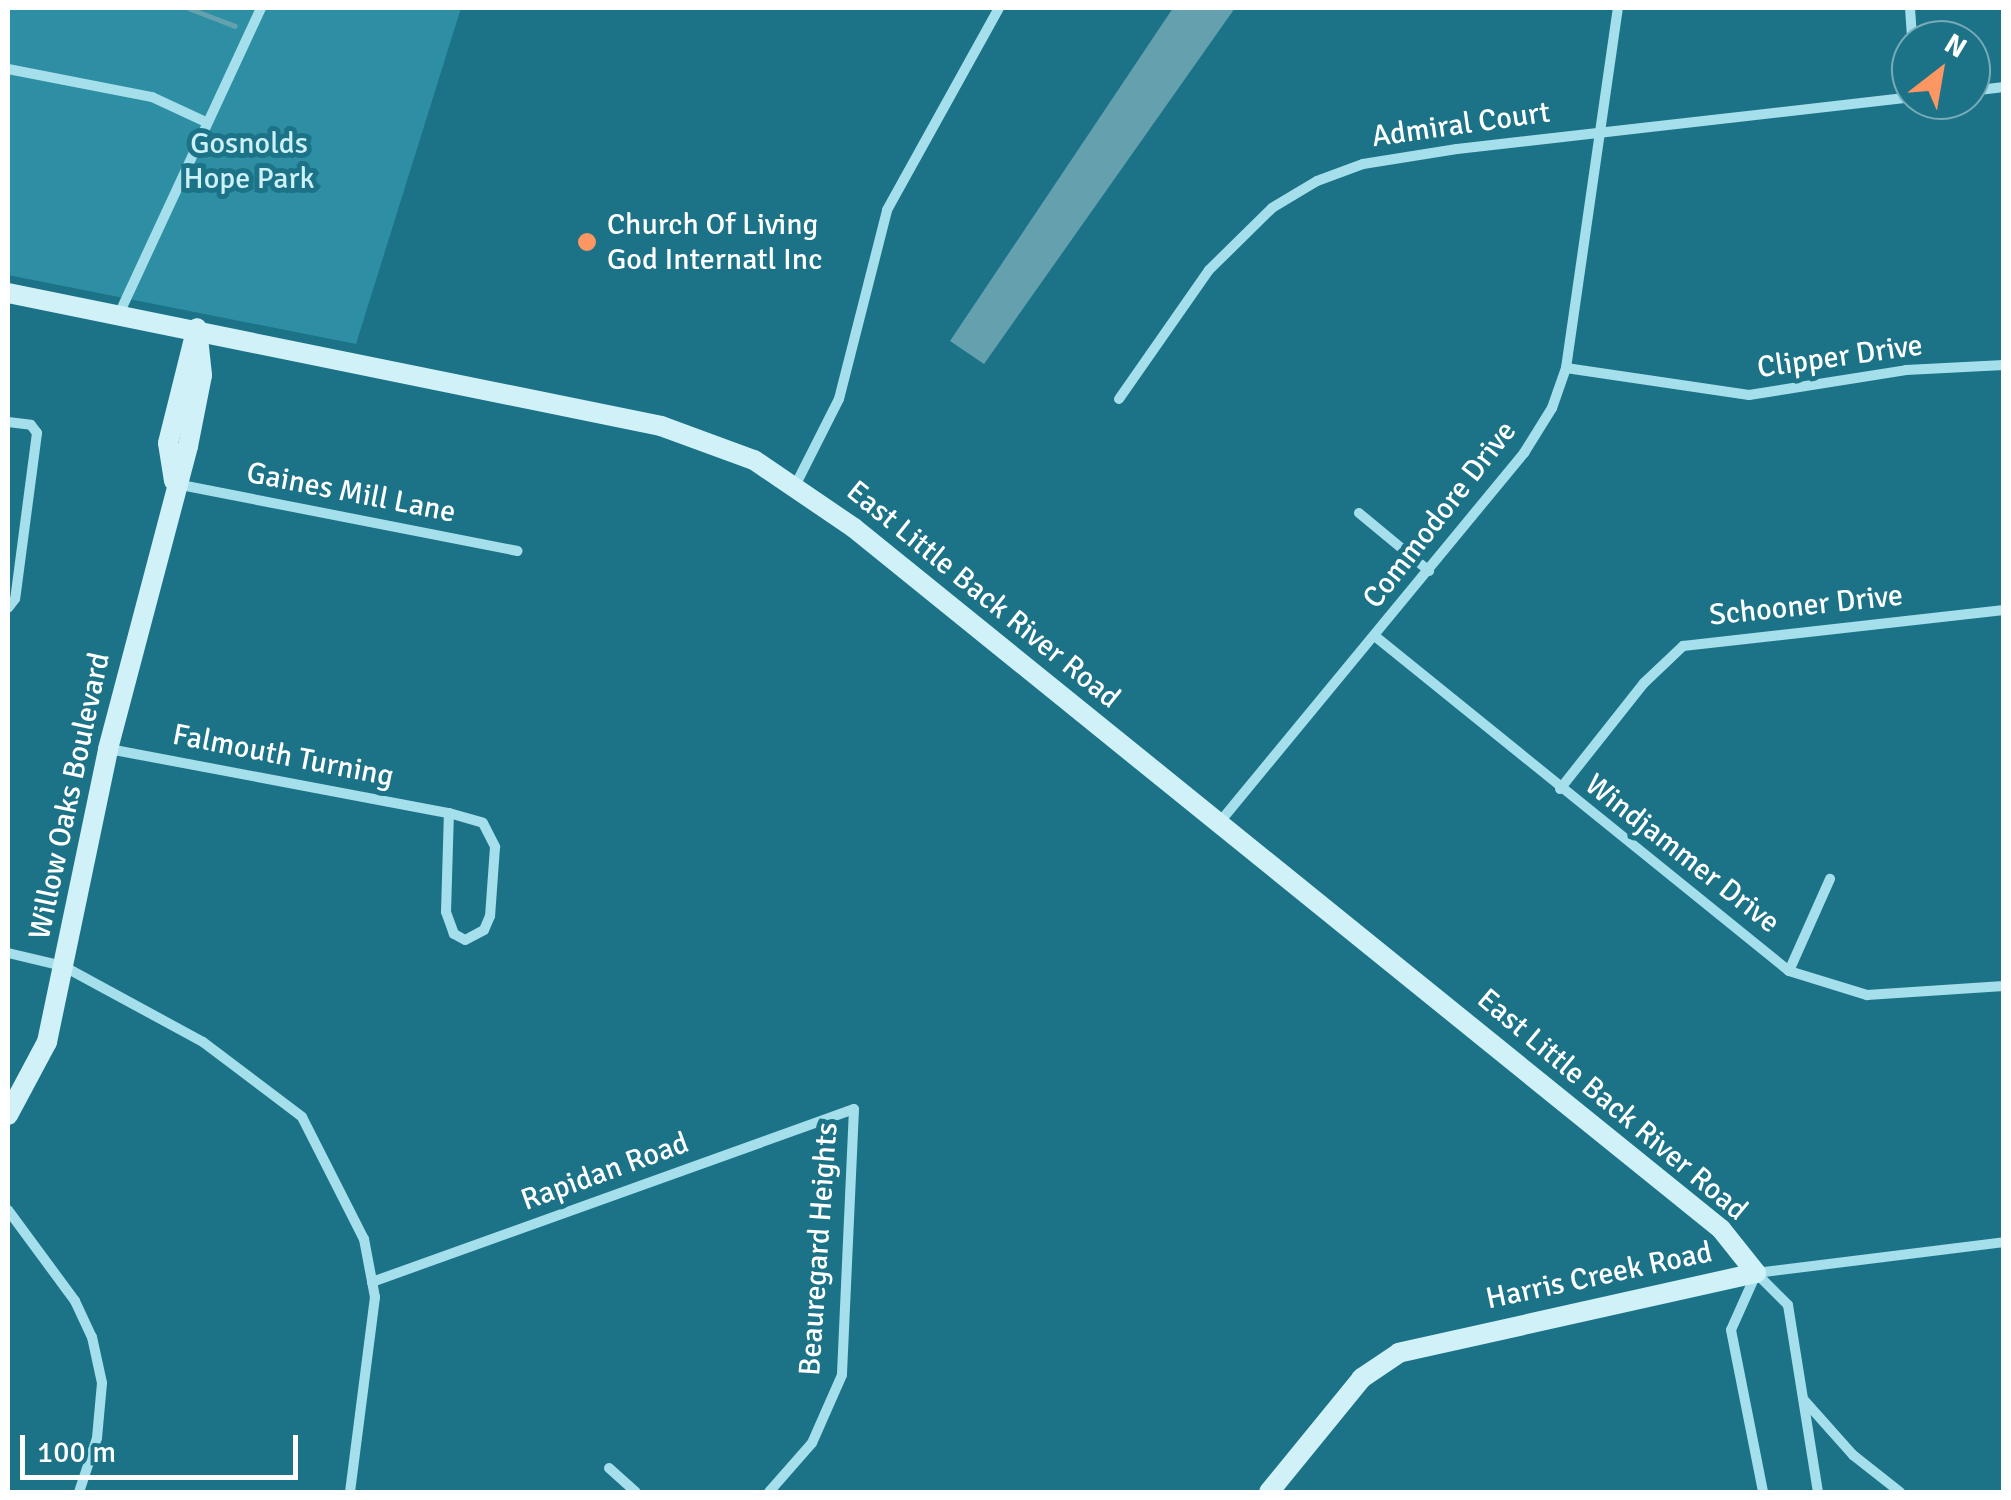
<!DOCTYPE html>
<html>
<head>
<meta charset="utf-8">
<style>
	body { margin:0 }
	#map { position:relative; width:2011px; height:1500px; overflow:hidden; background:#1c7387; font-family:Signika,sans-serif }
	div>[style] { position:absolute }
	.green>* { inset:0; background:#2d8ea4 }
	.water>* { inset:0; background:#64a0ad }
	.stream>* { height:5px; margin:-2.5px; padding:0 2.5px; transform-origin:2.5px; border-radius:2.5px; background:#64a0ad }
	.street>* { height:10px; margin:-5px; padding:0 5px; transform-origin:5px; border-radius:5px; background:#a5dfeb }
	.secondary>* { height:20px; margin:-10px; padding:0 10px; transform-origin:10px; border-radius:10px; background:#d1f1f8 }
	.dots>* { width:28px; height:28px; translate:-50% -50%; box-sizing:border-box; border:5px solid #1c7387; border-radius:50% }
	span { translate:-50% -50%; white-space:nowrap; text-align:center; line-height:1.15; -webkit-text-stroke:10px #1c7387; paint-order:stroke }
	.street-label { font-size:30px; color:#fff }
	.park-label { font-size:30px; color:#cdf1f8 }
	.poi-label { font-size:30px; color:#fff }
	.left { translate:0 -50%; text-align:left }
	.frame { position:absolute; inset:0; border:10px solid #fff; pointer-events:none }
	.north { position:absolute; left:1891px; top:20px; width:100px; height:100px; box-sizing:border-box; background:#1c7387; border:2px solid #77abb7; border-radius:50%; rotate:31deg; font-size:28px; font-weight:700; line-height:40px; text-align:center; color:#fff }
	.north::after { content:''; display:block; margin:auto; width:35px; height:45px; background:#fc9663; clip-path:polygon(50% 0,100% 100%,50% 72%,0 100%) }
	.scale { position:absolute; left:20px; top:1435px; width:278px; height:45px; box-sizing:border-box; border:5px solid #fff; border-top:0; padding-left:12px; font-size:30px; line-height:35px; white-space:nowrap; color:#fff; -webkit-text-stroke:8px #1c7387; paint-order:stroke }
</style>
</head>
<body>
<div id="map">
	<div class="green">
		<div style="clip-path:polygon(8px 8px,461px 8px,356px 344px,8px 275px)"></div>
	</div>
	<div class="water">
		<div style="clip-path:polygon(1173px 8px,1235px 8px,984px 364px,950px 341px)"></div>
	</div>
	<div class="stream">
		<div style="left:188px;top:8px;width:50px;rotate:21deg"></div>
	</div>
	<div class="street">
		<div style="left:1910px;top:8px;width:32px;rotate:86deg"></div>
		<div style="left:8px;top:69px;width:147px;rotate:11deg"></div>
		<div style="left:152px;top:97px;width:60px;rotate:24.8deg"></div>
		<div style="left:1971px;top:91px;width:33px;rotate:-7deg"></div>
		<div style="left:119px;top:314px;width:337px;rotate:-65.1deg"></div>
		<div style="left:1566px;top:368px;width:185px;rotate:8.4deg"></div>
		<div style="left:1749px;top:395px;width:159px;rotate:-9deg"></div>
		<div style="left:1906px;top:370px;width:98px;rotate:-2.9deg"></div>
		<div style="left:1119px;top:399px;width:157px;rotate:-55.1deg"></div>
		<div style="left:1209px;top:270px;width:88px;rotate:-44.5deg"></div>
		<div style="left:1272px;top:208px;width:52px;rotate:-31deg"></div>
		<div style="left:1317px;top:181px;width:49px;rotate:-20.3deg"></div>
		<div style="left:1363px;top:164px;width:95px;rotate:-9.1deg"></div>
		<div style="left:1457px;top:149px;width:457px;rotate:-6.5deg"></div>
		<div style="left:8px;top:422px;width:23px;rotate:7deg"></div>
		<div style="left:31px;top:425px;width:10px;rotate:53deg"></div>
		<div style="left:37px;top:433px;width:167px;rotate:97.5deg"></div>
		<div style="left:15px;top:599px;width:11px;rotate:128deg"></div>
		<div style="left:176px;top:484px;width:348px;rotate:11.1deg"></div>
		<div style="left:796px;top:484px;width:95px;rotate:-63.2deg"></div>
		<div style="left:839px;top:399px;width:195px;rotate:-75.7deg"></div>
		<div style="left:887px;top:210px;width:231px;rotate:-61deg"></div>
		<div style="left:1359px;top:513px;width:91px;rotate:39.6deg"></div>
		<div style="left:1376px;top:637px;width:531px;rotate:38.96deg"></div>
		<div style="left:1789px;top:971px;width:82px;rotate:17.1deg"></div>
		<div style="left:1867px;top:995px;width:137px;rotate:-3.8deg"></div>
		<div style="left:109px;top:749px;width:346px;rotate:10.7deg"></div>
		<div style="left:449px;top:813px;width:35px;rotate:16deg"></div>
		<div style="left:483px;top:823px;width:27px;rotate:63deg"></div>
		<div style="left:495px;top:847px;width:69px;rotate:94.1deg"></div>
		<div style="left:490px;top:916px;width:15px;rotate:113deg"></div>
		<div style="left:484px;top:930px;width:21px;rotate:152deg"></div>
		<div style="left:465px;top:940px;width:13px;rotate:-151deg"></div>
		<div style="left:454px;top:934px;width:23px;rotate:-110deg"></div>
		<div style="left:446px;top:912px;width:99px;rotate:-88.3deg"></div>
		<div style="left:1560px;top:789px;width:135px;rotate:-51.6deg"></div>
		<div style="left:1644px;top:683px;width:54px;rotate:-43.5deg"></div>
		<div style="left:1683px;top:646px;width:323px;rotate:-6.4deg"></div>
		<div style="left:1219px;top:823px;width:480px;rotate:-50.5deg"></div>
		<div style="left:1524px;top:453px;width:53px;rotate:-58.1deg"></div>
		<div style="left:1552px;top:408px;width:42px;rotate:-70.7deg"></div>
		<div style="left:1566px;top:368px;width:364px;rotate:-81.8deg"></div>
		<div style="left:8px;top:953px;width:57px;rotate:13.3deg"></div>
		<div style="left:63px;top:966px;width:159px;rotate:28.5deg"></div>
		<div style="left:203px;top:1042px;width:124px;rotate:37.1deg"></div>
		<div style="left:302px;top:1117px;width:137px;rotate:63.1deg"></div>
		<div style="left:364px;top:1239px;width:59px;rotate:79.3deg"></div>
		<div style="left:375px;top:1297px;width:197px;rotate:97.3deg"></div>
		<div style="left:1789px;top:971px;width:101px;rotate:-66deg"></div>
		<div style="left:8px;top:1210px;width:113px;rotate:53.6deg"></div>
		<div style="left:75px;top:1301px;width:40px;rotate:65deg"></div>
		<div style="left:92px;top:1337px;width:47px;rotate:77.7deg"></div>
		<div style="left:102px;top:1383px;width:55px;rotate:95.2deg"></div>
		<div style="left:97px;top:1438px;width:57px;rotate:108.4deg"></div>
		<div style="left:1756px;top:1273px;width:250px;rotate:-7.1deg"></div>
		<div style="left:1756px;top:1273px;width:45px;rotate:45deg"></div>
		<div style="left:1788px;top:1305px;width:189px;rotate:80.9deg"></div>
		<div style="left:1756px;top:1274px;width:61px;rotate:114.1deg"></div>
		<div style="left:1731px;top:1330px;width:165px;rotate:78.8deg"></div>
		<div style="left:372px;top:1282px;width:512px;rotate:-19.74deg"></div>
		<div style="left:854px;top:1109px;width:266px;rotate:92.6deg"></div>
		<div style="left:842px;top:1375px;width:74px;rotate:113.8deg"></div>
		<div style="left:812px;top:1443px;width:65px;rotate:131.3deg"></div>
		<div style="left:1804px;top:1400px;width:74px;rotate:48.3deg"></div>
		<div style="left:1853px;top:1455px;width:60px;rotate:38.2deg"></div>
		<div style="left:609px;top:1468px;width:36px;rotate:42deg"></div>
	</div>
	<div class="secondary">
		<div style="left:8px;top:293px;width:666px;rotate:11.51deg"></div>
		<div style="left:661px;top:426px;width:99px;rotate:20.1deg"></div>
		<div style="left:754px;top:460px;width:121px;rotate:34.2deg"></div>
		<div style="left:854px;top:528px;width:1115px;rotate:38.96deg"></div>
		<div style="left:1721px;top:1229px;width:56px;rotate:51.5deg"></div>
		<div style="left:1756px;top:1273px;width:366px;rotate:167.4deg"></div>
		<div style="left:1399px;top:1353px;width:45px;rotate:146deg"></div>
		<div style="left:1362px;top:1378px;width:147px;rotate:129.2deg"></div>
		<div style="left:174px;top:481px;width:38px;rotate:-99deg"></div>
		<div style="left:168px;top:443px;width:107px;rotate:-76deg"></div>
		<div style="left:8px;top:1115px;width:83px;rotate:-61.9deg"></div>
		<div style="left:47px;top:1042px;width:299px;rotate:-78.2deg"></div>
		<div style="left:108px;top:749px;width:313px;rotate:-75.2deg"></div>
		<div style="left:188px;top:446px;width:72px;rotate:-78.8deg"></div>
		<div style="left:202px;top:375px;width:47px;rotate:-96.1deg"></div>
	</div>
	<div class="dots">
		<div style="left:587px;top:242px;background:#fc9663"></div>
	</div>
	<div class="street-label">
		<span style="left:1461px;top:125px;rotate:-8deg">Admiral Court</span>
		<span style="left:1840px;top:357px;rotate:-8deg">Clipper Drive</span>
		<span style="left:351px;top:493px;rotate:11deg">Gaines Mill Lane</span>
		<span style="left:1440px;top:515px;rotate:-52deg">Commodore Drive</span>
		<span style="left:983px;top:595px;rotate:39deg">East Little Back River Road</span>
		<span style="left:1806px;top:606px;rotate:-6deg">Schooner Drive</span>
		<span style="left:283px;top:756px;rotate:11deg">Falmouth Turning</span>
		<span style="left:70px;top:796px;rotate:-78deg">Willow Oaks Boulevard</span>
		<span style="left:1682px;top:854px;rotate:38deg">Windjammer Drive</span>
		<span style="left:1612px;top:1105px;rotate:40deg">East Little Back River Road</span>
		<span style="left:605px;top:1172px;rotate:-20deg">Rapidan Road</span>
		<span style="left:819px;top:1249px;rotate:-86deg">Beauregard Heights</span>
		<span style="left:1599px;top:1276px;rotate:-12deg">Harris Creek Road</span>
	</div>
	<div class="park-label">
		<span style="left:249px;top:161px">Gosnolds<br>Hope Park</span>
	</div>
	<div class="poi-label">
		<span class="left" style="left:607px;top:242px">Church Of Living<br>God Internatl Inc</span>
	</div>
	<div class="frame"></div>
	<div class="north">N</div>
	<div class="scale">100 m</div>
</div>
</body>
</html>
